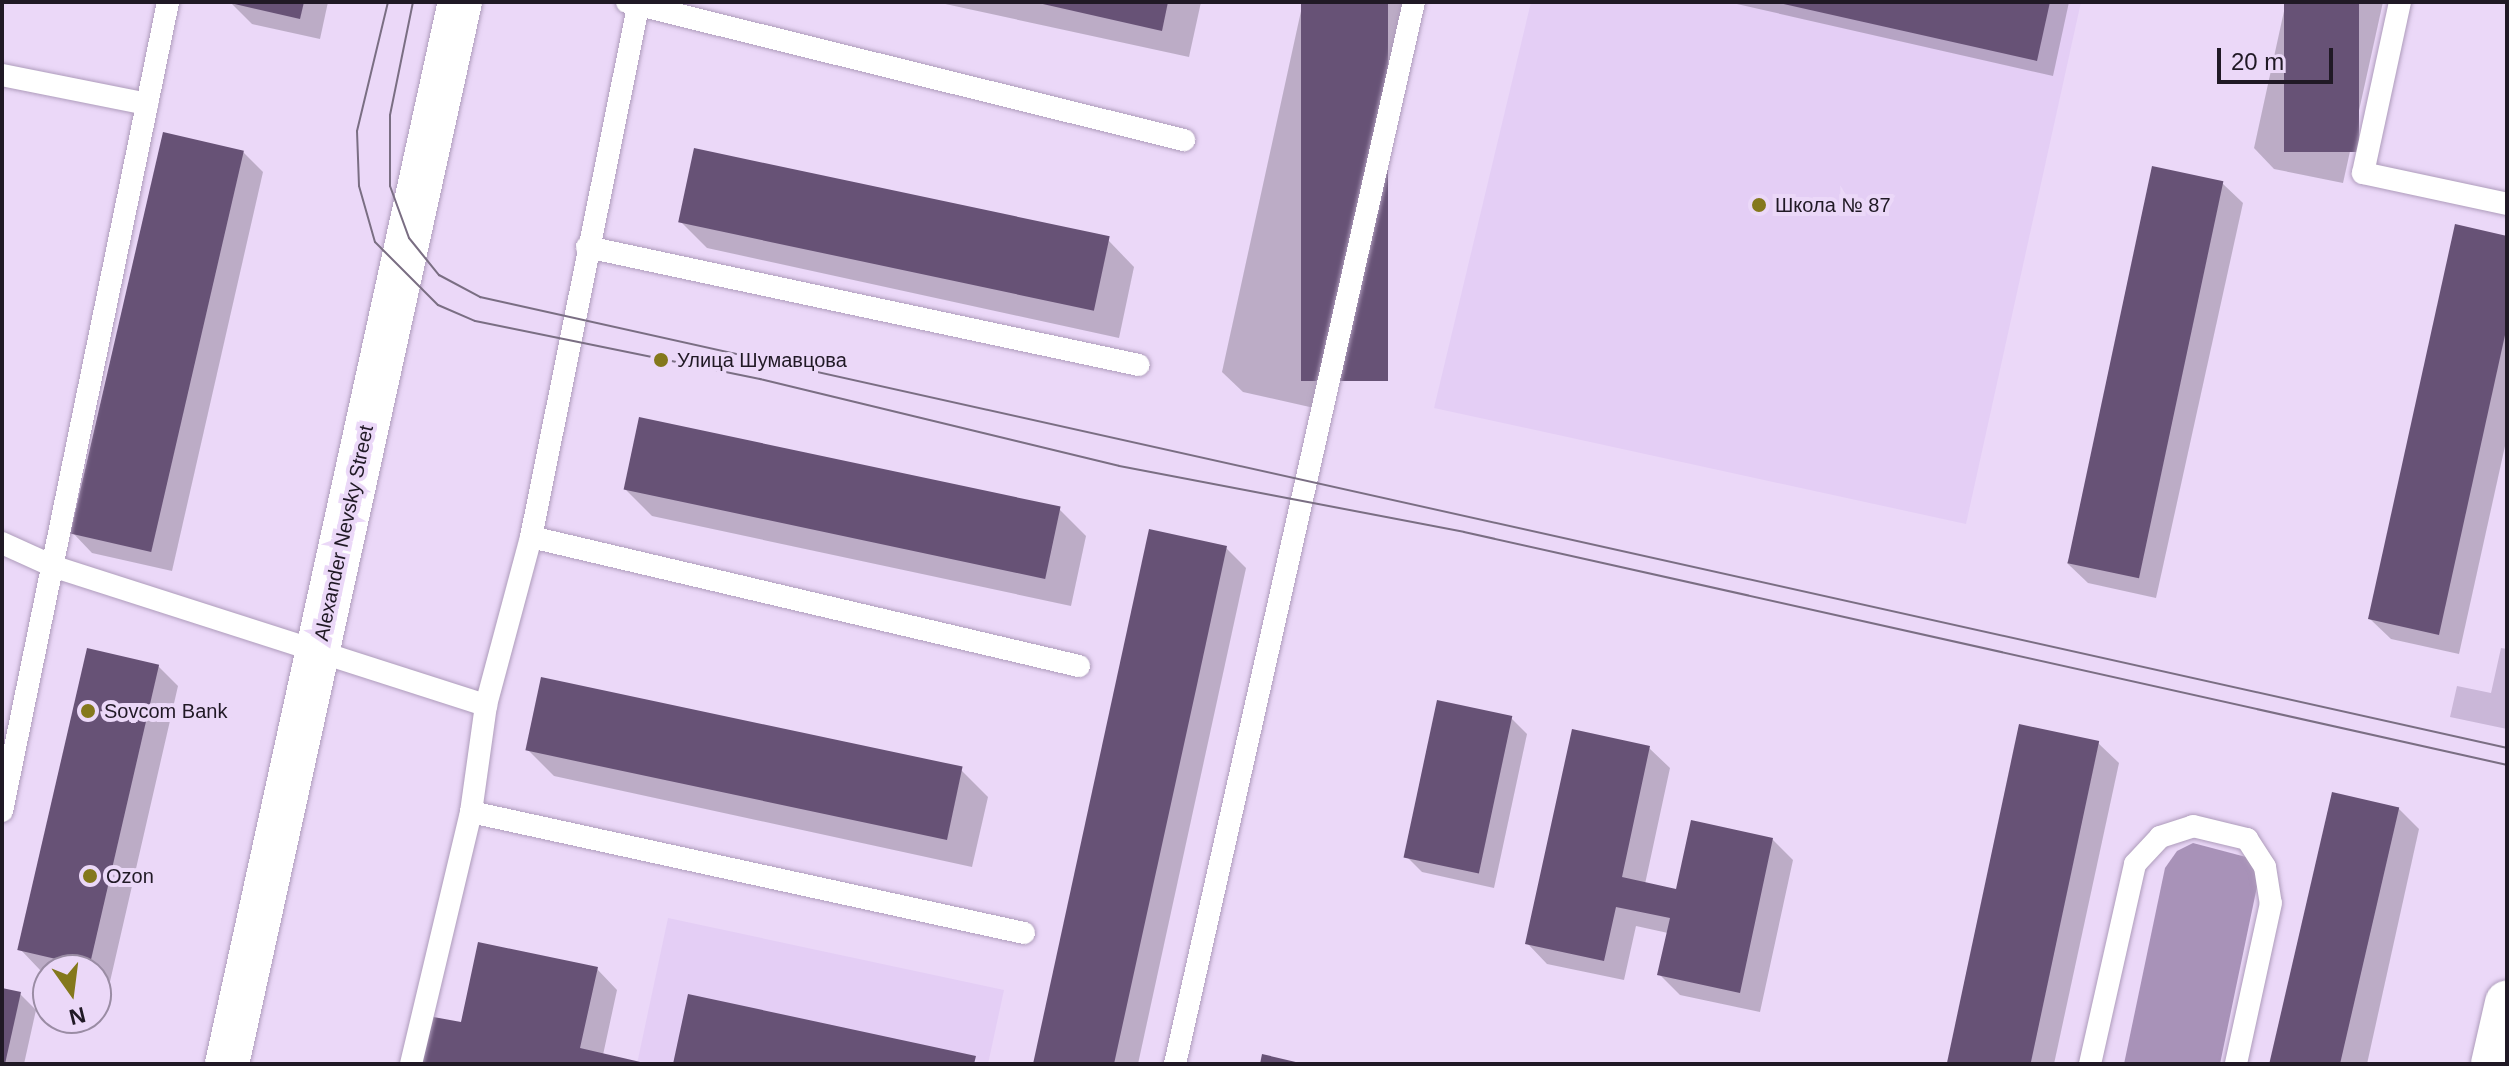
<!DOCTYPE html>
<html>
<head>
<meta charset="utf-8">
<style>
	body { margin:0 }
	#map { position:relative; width:2509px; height:1066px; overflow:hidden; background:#ebd8f8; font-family:Arial,sans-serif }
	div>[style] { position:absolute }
	.built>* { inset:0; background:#e4cef5 }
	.green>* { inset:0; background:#cab7d8 }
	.forest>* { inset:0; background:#a892b8 }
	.shadow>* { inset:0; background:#0003 }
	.building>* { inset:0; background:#675276; transform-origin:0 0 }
	.roads { filter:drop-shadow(0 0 2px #ae9cbb) drop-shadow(0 0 2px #ae9cbb) }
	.lane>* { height:22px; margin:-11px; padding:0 11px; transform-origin:11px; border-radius:11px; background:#fff }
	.secondary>* { height:44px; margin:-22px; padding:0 22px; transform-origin:22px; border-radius:22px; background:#fff }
	.primary>* { height:44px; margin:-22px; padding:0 22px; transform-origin:22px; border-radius:22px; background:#fff }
	.tram>* { height:2px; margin:-1px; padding:0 1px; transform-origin:1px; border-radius:1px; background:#7a6e83 }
	.dots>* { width:22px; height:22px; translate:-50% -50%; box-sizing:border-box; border:4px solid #ebd8f8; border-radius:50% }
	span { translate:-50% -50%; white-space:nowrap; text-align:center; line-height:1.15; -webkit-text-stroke:8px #ebd8f8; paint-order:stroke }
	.poi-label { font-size:20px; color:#201925 }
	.left { translate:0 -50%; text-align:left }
	.street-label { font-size:20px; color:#201925 }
	.frame { position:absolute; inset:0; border:4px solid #201925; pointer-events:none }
	.north { position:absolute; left:32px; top:954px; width:80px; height:80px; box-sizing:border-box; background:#ebd8f8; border:2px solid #9a8ca4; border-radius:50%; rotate:166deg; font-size:22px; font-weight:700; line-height:32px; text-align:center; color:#201925 }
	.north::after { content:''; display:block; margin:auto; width:28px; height:36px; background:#84781c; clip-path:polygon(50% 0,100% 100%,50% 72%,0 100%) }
	.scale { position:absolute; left:2217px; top:48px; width:116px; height:36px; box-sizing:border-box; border:4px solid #201925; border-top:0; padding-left:10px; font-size:24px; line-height:28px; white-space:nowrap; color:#201925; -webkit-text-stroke:6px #ebd8f8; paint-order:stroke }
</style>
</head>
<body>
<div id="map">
	<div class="built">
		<div style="clip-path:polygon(1531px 2px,2081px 2px,1966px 524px,1434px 408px)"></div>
		<div style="clip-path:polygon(668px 918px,1004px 990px,988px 1064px,637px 1064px)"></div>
	</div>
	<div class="green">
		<div style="clip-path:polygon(2501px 648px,2507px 649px,2507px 729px,2450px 717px,2457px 686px,2491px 693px)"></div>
	</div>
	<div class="forest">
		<div style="clip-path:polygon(2193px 843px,2246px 857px,2259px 877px,2220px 1064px,2124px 1064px,2165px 868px,2177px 851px)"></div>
	</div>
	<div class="shadow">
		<div style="clip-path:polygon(328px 2px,320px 39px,252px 24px,231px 3px)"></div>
		<div style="clip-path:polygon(936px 2px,1201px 2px,1189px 57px)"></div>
		<div style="clip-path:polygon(1303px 2px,1413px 2px,1323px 410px,1243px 392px,1222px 372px)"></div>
		<div style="clip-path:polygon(1728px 2px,2069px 2px,2053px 76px)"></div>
		<div style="clip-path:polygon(2286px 2px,2383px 2px,2343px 183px,2274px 169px,2254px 148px)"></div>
		<div style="clip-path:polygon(243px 152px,263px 172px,172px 571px,92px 553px,72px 532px)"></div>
		<div style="clip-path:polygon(2222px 183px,2243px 203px,2156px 598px,2088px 583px,2067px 563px)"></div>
		<div style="clip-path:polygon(680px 221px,1108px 240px,1134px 267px,1119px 338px,707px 248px)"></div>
		<div style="clip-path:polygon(2507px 238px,2507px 437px,2459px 654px,2391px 639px,2370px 619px)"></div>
		<div style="clip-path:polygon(625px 489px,1059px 509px,1086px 536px,1071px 606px,652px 516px)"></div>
		<div style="clip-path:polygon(1226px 548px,1246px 568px,1138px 1064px,1035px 1064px)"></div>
		<div style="clip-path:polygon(158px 666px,178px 686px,109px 986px,96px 983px,96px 970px,40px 970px,20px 949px)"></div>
		<div style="clip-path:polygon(1511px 718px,1527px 734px,1494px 888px,1422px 872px,1406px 856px)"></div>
		<div style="clip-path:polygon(2098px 743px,2119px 763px,2054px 1064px,1947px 1064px)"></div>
		<div style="clip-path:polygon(1649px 748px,1670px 768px,1645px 884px,1678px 891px,1772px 839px,1793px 860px,1760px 1012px,1680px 995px,1659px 974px,1668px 933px,1636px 926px,1624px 980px,1547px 964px,1527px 943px)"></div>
		<div style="clip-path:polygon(527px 749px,961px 770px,988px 797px,972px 867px,554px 776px)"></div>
		<div style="clip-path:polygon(2398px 808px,2419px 829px,2367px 1064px,2275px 1064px)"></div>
		<div style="clip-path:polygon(480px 944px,597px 969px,617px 990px,603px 1055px,646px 1064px,420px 1064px,430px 1018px,461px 1024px)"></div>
		<div style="clip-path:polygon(2px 990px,20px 994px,36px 1010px,24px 1064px,2px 1064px)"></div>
	</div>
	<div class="building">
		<div style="clip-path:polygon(226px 2px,304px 2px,300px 19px)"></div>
		<div style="clip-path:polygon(1034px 2px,1168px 2px,1162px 31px)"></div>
		<div style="left:1301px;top:2px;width:87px;height:379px"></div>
		<div style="clip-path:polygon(1775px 2px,2050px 2px,2037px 61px)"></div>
		<div style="left:2284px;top:2px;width:75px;height:150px"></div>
		<div style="left:163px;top:132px;width:83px;height:412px;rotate:13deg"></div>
		<div style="left:694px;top:148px;width:425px;height:76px;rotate:12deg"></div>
		<div style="left:2152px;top:166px;width:73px;height:406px;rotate:12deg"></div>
		<div style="clip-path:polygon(2455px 224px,2507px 236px,2507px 326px,2439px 635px,2368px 619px)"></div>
		<div style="left:639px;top:417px;width:431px;height:74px;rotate:12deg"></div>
		<div style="clip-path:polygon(1149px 529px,1227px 546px,1195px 694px,1114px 1064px,1033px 1064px)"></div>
		<div style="left:87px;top:648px;width:74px;height:310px;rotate:13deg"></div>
		<div style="left:541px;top:677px;width:431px;height:75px;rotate:12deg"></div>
		<div style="left:1437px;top:700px;width:77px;height:161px;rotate:12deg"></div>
		<div style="left:2019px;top:724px;width:82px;height:348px;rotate:12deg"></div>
		<div style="clip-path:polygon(1572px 729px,1650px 746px,1622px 877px,1676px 889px,1691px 820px,1773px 838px,1740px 993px,1657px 975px,1670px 918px,1616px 907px,1604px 961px,1525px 944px)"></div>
		<div style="left:2332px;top:792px;width:69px;height:278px;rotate:13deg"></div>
		<div style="clip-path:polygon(478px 942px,598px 967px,580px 1048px,649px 1064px,418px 1064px,428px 1016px,461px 1022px)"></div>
		<div style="clip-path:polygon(2px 988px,21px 992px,5px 1064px,2px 1064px)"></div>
		<div style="clip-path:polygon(688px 994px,976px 1056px,974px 1064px,673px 1064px)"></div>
		<div style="clip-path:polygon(1262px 1054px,1300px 1063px,1300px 1064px,1260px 1064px)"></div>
	</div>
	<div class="roads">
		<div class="lane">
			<div style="left:627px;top:2px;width:574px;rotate:13.92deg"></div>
			<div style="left:2400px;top:2px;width:175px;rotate:102.2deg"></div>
			<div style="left:2363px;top:173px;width:147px;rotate:12.1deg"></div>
			<div style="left:2px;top:75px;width:148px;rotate:11.3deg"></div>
			<div style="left:587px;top:247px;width:564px;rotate:12.07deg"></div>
			<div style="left:531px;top:537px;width:563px;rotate:13.25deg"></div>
			<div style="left:2px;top:543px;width:58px;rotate:24.4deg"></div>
			<div style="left:55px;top:567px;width:453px;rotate:17.8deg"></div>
			<div style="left:2px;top:811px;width:826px;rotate:-78.4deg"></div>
			<div style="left:471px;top:812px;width:566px;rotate:12.34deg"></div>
			<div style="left:411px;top:1064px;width:259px;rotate:-76.6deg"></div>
			<div style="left:471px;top:812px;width:108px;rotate:-82deg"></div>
			<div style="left:486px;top:705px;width:174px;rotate:-75deg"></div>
			<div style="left:531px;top:537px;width:546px;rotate:-78.59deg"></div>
			<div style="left:1175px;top:1064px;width:1089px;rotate:-77.32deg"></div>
			<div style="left:2090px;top:1064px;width:205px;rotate:-77.3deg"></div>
			<div style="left:2135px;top:864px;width:37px;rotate:-47deg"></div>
			<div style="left:2160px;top:837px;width:35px;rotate:-18deg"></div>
			<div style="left:2193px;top:826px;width:56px;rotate:13.5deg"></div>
			<div style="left:2247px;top:839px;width:33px;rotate:57deg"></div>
			<div style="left:2265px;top:867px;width:36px;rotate:81deg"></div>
			<div style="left:2271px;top:903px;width:165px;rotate:102.3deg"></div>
		</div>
		<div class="secondary">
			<div style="left:2493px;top:1064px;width:63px;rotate:-77.1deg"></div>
		</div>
		<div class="primary">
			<div style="left:227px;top:1064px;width:1087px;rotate:-77.63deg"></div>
		</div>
	</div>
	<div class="tram">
		<div style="left:388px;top:2px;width:133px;rotate:103.5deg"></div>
		<div style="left:357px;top:131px;width:55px;rotate:87.9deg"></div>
		<div style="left:359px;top:186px;width:58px;rotate:74.1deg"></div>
		<div style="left:375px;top:242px;width:89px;rotate:45deg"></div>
		<div style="left:438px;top:305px;width:40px;rotate:23.4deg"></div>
		<div style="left:475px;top:321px;width:291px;rotate:11.5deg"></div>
		<div style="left:760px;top:379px;width:369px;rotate:13.6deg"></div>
		<div style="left:1119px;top:466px;width:351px;rotate:10.8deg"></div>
		<div style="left:1464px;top:532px;width:1069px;rotate:12.59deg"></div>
		<div style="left:413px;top:2px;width:115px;rotate:101.5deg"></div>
		<div style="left:390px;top:115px;width:71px;rotate:90deg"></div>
		<div style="left:390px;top:186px;width:55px;rotate:69.9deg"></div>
		<div style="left:409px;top:238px;width:48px;rotate:51deg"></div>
		<div style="left:439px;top:275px;width:47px;rotate:28.2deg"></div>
		<div style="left:480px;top:297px;width:2077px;rotate:12.54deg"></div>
	</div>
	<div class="dots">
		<div style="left:1759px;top:205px;background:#84781c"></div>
		<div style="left:661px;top:360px;background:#84781c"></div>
		<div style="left:88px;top:711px;background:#84781c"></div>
		<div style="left:90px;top:876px;background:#84781c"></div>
	</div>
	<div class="poi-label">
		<span class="left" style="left:1775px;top:205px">Школа № 87</span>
		<span class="left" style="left:677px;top:360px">Улица Шумавцова</span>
		<span class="left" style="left:104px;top:711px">Sovcom Bank</span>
		<span class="left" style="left:106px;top:876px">Ozon</span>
	</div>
	<div class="street-label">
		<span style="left:344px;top:533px;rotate:-78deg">Alexander Nevsky Street</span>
	</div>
	<div class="frame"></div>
	<div class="north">N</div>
	<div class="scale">20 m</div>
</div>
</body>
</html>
